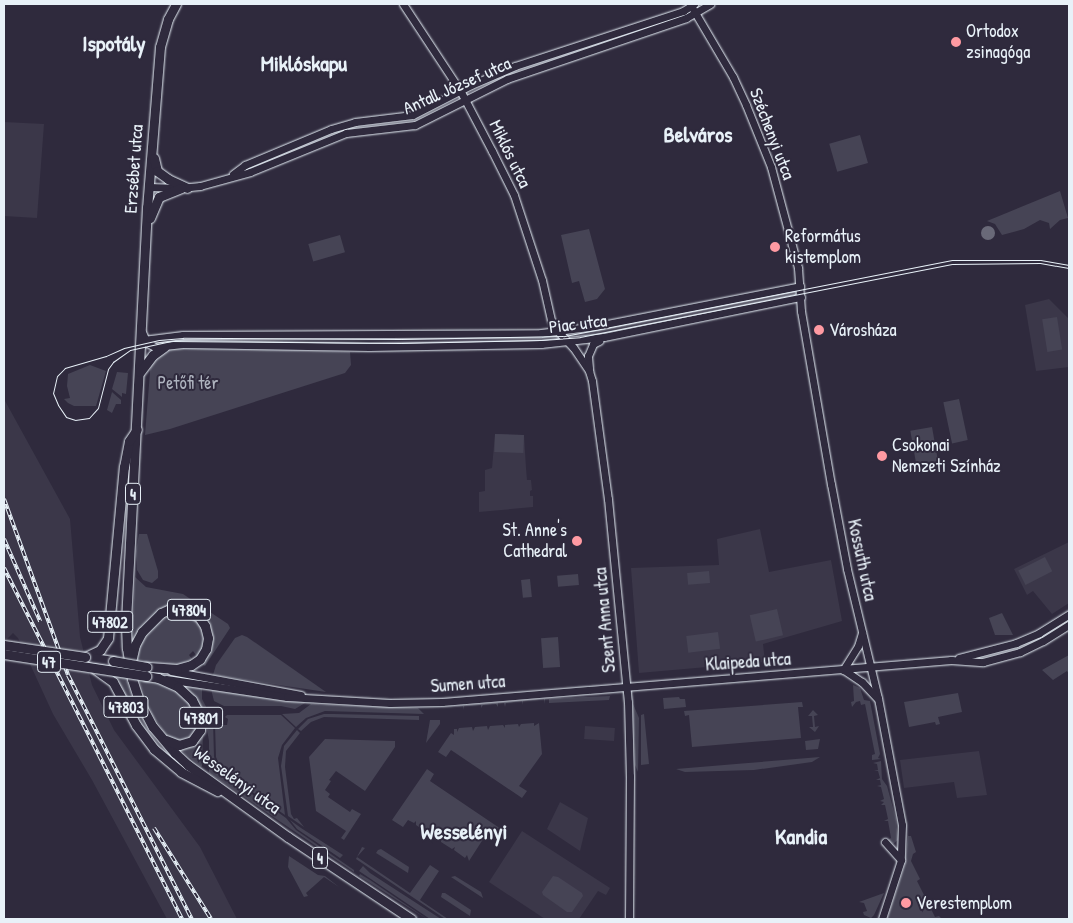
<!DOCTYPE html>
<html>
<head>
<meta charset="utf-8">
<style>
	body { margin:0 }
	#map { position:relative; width:1073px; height:923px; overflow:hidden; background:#2f2a3d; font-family:"Patrick Hand",sans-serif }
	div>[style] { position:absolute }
	.built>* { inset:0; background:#3b3749; transform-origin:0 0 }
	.green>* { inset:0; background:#464455; transform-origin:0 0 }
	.water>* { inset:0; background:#696978 }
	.round { border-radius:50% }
	.roads { filter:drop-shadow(0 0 1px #e8f1f8) drop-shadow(0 0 1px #e8f1f8) }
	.tertiary>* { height:7px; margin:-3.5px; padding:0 3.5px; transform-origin:3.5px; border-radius:3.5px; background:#2f2a3d }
	.primary>* { height:9px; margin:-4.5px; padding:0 4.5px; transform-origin:4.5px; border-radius:4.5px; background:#2f2a3d }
	.tram>* { height:1px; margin:-0.5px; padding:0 0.5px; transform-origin:0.5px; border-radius:0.5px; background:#e8f1f8 }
	.rail>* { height:4px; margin-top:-2px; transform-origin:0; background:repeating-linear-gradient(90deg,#2f2a3d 0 5.5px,#e8f1f8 0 11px); box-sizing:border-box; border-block:1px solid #e8f1f8 }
	.bridges { filter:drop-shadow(0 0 1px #e8f1f8) drop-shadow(0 0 1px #e8f1f8) }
	.primary-bridge>* { height:9px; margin:-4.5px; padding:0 4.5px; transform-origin:4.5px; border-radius:4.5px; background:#2f2a3d }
	.dots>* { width:14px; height:14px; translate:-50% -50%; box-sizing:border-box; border:2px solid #2f2a3d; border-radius:50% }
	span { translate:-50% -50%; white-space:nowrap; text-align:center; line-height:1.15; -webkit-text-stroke:4px #2f2a3d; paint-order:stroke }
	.shield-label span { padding:1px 4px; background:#2f2a3d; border:1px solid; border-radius:4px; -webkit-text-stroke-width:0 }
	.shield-label { font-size:16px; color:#e8f1f8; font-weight:700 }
	.poi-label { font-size:18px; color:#e8f1f8 }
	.left { translate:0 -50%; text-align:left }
	.right { translate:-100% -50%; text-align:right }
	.street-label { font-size:18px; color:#e8f1f8 }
	.park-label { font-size:18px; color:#afb4bf }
	.district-label { font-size:22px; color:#e8f1f8; font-weight:700 }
	.frame { position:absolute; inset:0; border:5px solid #e8f1f8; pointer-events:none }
</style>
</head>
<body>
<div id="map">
	<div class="built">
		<div style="clip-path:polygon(4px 122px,44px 124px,37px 218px,4px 216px)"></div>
		<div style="clip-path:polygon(1049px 299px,1069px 319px,1069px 367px,1036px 371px,1025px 305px)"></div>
		<div style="clip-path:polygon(4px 399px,70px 519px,80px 637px,92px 685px,114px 730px,200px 847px,237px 919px,167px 919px,92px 780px,53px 714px,18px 638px,13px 633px,7px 639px,4px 639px)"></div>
		<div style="clip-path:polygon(495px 434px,524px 435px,526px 468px,527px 480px,531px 480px,532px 490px,530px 491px,530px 496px,533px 496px,533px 507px,479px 512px,479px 492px,485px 491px,485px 470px,492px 468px)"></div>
		<div style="clip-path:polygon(760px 529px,769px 572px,831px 560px,842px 621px,763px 644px,765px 662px,639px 673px,631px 568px,719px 565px,717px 539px)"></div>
		<div style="clip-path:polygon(1069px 542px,1069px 603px,1052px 614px,1033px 591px,1027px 595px,1014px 569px)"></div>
		<div style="left:585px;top:726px;width:30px;height:13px;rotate:4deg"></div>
		<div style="clip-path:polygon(979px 751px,987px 795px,957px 798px,954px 782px,904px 788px,900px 760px)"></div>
		<div style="clip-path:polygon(560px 802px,588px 818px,580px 851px,547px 829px)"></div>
		<div style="clip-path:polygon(522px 831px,610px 888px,606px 895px,598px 891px,579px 919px,545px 919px,489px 882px)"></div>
	</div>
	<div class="green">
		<div style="left:860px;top:135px;width:29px;height:32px;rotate:74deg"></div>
		<div style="clip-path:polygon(1060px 191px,1068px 218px,1060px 220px,1050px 229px,1049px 223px,1040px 220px,1024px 229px,1002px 235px,995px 224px,987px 221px)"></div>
		<div style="clip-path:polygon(589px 229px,605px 289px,597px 299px,585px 302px,579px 281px,572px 283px,561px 235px)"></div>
		<div style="left:340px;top:235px;width:18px;height:33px;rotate:74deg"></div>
		<div style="left:1057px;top:317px;width:33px;height:15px;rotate:81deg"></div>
		<div style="clip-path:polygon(182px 346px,350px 352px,351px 365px,345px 373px,170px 429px,145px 435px,151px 360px,165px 349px)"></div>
		<div style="clip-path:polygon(90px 365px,106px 371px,96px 406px,74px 406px,68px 403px,64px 399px,70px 398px,67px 386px,68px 374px)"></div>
		<div style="clip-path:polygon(117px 372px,128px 373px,126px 394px,122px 393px,122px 397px,112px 389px)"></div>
		<div style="clip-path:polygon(112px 392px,121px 400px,121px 404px,116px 404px,112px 413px,107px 410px)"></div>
		<div style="left:959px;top:399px;width:42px;height:16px;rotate:78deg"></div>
		<div style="left:932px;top:427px;width:36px;height:22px;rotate:80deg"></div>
		<div style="left:495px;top:434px;width:29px;height:18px;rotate:2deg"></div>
		<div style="clip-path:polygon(139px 534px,147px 534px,158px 571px,158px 578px,152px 583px,143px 580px,137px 570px,136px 551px)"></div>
		<div style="left:1045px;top:557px;width:16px;height:30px;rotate:63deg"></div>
		<div style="left:709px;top:571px;width:12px;height:22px;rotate:85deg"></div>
		<div style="left:578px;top:574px;width:11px;height:21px;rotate:85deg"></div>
		<div style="clip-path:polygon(135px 577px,146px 587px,183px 594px,228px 624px,230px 628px,205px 666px,200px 662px,210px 641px,191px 608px,153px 615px,143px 625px,132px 643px)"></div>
		<div style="left:530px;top:579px;width:18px;height:9px;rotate:84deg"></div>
		<div style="left:777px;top:609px;width:27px;height:28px;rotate:77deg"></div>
		<div style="clip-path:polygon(180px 610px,200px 621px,205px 642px,198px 658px,193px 651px,189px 655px,192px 659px,178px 665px,136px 660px,141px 638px,156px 619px)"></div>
		<div style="clip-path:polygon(1002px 613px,1013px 635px,995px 635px,989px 618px)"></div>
		<div style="left:718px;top:632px;width:17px;height:32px;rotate:83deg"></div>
		<div style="clip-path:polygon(242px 635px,247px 637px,326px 692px,213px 675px,216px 665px,235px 638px)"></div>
		<div style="left:558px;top:637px;width:30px;height:17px;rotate:86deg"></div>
		<div style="clip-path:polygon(1069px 655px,1069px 674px,1067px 671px,1053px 680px,1042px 670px)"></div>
		<div style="clip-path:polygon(109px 674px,125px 676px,134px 702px,148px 729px,165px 751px,186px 770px,182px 770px,147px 738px)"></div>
		<div style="clip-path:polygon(138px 678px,157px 681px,179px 692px,193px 707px,198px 725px,192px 738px,179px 742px,167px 736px,153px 716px)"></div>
		<div style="clip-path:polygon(183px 685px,202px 688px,202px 699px,213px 720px,214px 757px,222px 773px,286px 818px,296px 830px,354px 870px,354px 872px,209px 773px,209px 741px,206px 724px,202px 712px)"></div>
		<div style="clip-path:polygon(853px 685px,860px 688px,864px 700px,870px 701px,880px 754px,878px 758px,881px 759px,872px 760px,872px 755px,875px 754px,865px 704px,861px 705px,860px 701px,856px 702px,852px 707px,851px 702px,854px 701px)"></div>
		<div style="clip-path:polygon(211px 689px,304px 702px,305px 703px,295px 709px,281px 706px,224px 706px,214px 701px)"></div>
		<div style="clip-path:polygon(958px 693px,962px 712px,938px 717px,940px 724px,936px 725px,935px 722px,909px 727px,904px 702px)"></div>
		<div style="clip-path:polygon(610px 696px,609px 700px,549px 703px,549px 699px,545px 699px,545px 704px,544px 699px,523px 701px,523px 705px,522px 701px,506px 703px,505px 707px,504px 703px,498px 703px,498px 707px,496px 704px,483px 705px,481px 708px,481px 705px,464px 706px,463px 710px,463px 706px,446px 707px,536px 699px)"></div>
		<div style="clip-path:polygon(679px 697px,680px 699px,685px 699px,686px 707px,664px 709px,663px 698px)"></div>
		<div style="clip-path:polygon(802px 702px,803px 707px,798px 707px,801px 738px,692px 747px,689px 715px,685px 716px,684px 711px)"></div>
		<div style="clip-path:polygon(311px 704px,418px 708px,424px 714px,325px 711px,306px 718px,296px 727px,282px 714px,299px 713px)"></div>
		<div style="clip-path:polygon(633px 704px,639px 718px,638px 772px,635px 765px)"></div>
		<div style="clip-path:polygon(813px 710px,818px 715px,814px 716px,815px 727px,819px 726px,815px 732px,809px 727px,813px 727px,812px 716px,808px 716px)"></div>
		<div style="clip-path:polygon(324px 714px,334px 714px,419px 716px,419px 720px,324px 717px,311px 722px,301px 731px,298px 729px,308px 719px)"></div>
		<div style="clip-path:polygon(644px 714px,649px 764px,641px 765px,641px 715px)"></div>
		<div style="clip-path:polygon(227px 715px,281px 715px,295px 728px,282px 745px,278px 758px,285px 815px,221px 770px,216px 757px,215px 725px,227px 725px,228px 719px,225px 717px)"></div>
		<div style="clip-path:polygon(430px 720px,440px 720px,440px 724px,426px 743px)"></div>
		<div style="clip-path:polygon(534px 723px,534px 726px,539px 723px,542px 754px,519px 786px,527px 791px,522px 798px,451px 750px,446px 757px,438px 752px,451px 733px,454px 735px,454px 729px,457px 729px,457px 732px,459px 728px,472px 727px,473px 731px,475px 727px,487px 726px,488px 730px,490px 726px,503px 725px,505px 728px,505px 725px,518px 724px,519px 727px,521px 724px)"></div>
		<div style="clip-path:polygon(297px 730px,300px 733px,286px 751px,285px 767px,291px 814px,294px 819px,297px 818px,304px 827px,288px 816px,281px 766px,284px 746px)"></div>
		<div style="clip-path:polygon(203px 732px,202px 766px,201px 767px,177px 747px)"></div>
		<div style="clip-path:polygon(325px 739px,395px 741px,395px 747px,365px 791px,336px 771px,329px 780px,331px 781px,325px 790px,330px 794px,328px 797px,350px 812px,352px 809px,361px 814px,344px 840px,341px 838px,346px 831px,316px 811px,309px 757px)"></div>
		<div style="clip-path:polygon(820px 739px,818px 749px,806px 750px,805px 741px)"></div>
		<div style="clip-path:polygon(820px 757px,812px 762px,754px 770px,685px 772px,676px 769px)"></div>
		<div style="clip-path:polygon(881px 761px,882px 779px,887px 786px,896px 819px,898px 840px,893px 844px,888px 840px,891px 838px,888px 821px,884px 821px,888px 819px,885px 805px,881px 805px,884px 802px,880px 801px,884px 799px,881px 787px,877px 786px,881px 785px,880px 780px,876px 780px,880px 778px,878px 771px,874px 771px,878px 770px,877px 764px,873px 763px)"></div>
		<div style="clip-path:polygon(427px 769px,434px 774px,430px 781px,501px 829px,497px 835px,489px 830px,469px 861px,467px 855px,465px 858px,454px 850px,455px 847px,452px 849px,441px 842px,441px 838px,439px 840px,428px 833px,428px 829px,426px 832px,416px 825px,416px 821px,414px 823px,408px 820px,403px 827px,392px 820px)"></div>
		<div style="clip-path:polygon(290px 820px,301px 828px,343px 855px,340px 858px,297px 829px)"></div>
		<div style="clip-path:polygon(908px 836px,911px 836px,916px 852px,913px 854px,911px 861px,920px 879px,917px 881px,935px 917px,939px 916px,942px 919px,887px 919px,904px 868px)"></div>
		<div style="clip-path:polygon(362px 847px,365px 848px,357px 857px,410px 893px,430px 865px,439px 871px,420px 900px,448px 919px,445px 919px,356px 859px)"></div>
		<div style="clip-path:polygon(381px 849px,409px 867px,408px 873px,376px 853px,378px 850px)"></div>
		<div style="clip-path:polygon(289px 856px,318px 875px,325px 876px,339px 887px,324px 877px,306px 893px,308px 896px,304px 897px,288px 867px)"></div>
		<div style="clip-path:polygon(363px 866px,370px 873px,441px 919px,430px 919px,359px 871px)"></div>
		<div style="clip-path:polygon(360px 874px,370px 880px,427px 919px,359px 876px)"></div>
		<div style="clip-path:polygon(455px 876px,481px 892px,483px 898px,451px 877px)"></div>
		<div style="clip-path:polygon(553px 876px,558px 877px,582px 893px,583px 896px,572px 912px,567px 912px,543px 895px,542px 892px)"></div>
		<div style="clip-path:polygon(442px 893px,445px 893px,471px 910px,470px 916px,441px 897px)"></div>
		<div style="clip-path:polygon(884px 893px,874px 915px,871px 918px,864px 915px,863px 912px,867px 911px,864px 903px,859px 902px)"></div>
	</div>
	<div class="water">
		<div class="round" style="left:981px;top:226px;width:14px;height:14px"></div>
	</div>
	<div class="roads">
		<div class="tertiary">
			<div style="left:403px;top:4px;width:105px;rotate:56.6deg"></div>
			<div style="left:461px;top:92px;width:67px;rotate:62.3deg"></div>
			<div style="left:492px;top:151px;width:49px;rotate:63.4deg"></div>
			<div style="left:514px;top:195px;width:89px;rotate:71.8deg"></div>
			<div style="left:542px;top:280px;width:41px;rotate:77.3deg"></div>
			<div style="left:551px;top:320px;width:9px;rotate:63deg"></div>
			<div style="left:555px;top:328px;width:26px;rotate:47deg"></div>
			<div style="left:573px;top:347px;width:29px;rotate:56deg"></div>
			<div style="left:589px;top:371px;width:10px;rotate:73deg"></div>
			<div style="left:592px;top:381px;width:119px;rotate:82.3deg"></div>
			<div style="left:608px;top:499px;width:204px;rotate:84.4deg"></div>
			<div style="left:628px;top:702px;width:74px;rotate:88.5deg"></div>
			<div style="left:630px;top:776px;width:143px;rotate:90.4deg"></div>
			<div style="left:690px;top:4px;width:85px;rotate:59.5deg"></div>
			<div style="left:733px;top:77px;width:31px;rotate:65deg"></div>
			<div style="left:746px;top:105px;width:67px;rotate:68deg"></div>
			<div style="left:771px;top:167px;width:105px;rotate:75deg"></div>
			<div style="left:798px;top:268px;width:43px;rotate:86deg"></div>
			<div style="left:801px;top:311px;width:176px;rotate:80.2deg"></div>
			<div style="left:831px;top:484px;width:86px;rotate:79.3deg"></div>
			<div style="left:847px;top:569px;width:133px;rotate:76.5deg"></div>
			<div style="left:878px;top:698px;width:129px;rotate:79.3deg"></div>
			<div style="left:902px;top:825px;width:35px;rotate:92deg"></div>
			<div style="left:901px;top:860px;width:62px;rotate:107.9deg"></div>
			<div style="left:233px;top:174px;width:15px;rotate:-37deg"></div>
			<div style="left:245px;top:165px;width:93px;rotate:-22.7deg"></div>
			<div style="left:331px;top:129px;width:25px;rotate:-16deg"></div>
			<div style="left:355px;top:122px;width:58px;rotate:-6.9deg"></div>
			<div style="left:413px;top:115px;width:65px;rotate:-27.3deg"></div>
			<div style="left:471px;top:85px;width:48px;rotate:-23.4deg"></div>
			<div style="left:515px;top:66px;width:177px;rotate:-18.1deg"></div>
			<div style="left:683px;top:11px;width:13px;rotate:-32deg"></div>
			<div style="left:149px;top:187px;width:32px;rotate:2deg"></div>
			<div style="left:181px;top:188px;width:19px;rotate:-6deg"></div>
			<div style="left:200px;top:186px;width:52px;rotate:-15.6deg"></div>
			<div style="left:250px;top:172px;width:104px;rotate:-22.1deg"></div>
			<div style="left:346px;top:133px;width:69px;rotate:-6.6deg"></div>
			<div style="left:415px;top:125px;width:103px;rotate:-26.6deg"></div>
			<div style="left:507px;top:79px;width:189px;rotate:-18.8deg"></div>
			<div style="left:686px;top:18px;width:28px;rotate:-30deg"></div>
			<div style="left:142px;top:332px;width:12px;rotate:66deg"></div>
			<div style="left:147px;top:343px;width:9px;rotate:27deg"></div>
			<div style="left:155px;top:347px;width:28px;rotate:-6deg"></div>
			<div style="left:183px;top:344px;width:186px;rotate:0.9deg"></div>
			<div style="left:369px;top:347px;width:172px;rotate:-1deg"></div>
			<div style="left:541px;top:344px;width:63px;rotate:-6.3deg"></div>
			<div style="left:604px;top:337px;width:201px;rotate:-11.5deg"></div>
			<div style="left:143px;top:340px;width:40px;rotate:-7.1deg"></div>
			<div style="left:183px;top:335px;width:358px;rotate:-0.3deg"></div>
			<div style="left:541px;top:333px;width:56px;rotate:-7.1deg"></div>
			<div style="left:597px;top:326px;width:207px;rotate:-11.1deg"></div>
			<div style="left:589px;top:368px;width:12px;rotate:-95deg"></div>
			<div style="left:588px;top:356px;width:13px;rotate:-67deg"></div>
			<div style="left:593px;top:344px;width:7px;rotate:-27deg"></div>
			<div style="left:959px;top:658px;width:59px;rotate:-14.7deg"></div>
			<div style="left:1016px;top:643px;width:25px;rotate:-23deg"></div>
			<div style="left:1039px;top:633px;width:36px;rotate:-32deg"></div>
			<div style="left:843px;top:670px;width:28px;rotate:-58deg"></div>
			<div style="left:858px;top:646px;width:14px;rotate:-73deg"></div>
			<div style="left:844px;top:670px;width:22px;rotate:34deg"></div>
			<div style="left:862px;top:682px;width:22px;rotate:47deg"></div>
			<div style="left:171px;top:671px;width:132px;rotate:10.5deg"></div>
			<div style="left:166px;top:679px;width:122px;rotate:8.5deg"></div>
			<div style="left:287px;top:697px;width:103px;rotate:3.3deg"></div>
			<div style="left:390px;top:703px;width:52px;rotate:-1.1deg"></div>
			<div style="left:442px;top:702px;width:511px;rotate:-4.72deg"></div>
			<div style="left:951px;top:660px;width:32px;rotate:4deg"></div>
			<div style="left:983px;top:662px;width:38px;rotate:-15deg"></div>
			<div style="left:1020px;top:652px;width:25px;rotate:-26deg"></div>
			<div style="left:1043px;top:641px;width:31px;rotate:-32deg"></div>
			<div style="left:885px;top:842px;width:24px;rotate:48deg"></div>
		</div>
		<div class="primary">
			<div style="left:176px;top:4px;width:17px;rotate:118deg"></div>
			<div style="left:168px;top:19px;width:29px;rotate:106deg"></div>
			<div style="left:160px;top:47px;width:161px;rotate:94.6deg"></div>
			<div style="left:147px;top:207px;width:419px;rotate:92.9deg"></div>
			<div style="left:126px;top:625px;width:23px;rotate:88deg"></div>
			<div style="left:127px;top:648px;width:31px;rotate:81deg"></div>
			<div style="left:132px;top:679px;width:25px;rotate:72deg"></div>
			<div style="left:140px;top:703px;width:27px;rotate:62deg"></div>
			<div style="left:153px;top:727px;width:34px;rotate:50deg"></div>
			<div style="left:175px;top:753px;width:18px;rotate:43deg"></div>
			<div style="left:188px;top:765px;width:123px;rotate:35.8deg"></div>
			<div style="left:288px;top:837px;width:148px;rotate:33.7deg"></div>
			<div style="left:154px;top:158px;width:13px;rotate:77deg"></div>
			<div style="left:157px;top:171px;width:14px;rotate:36deg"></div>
			<div style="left:168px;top:179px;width:21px;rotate:25deg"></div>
			<div style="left:150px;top:218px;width:23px;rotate:-67deg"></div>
			<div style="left:159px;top:197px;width:24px;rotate:-22deg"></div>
			<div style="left:140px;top:372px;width:21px;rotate:-53deg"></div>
			<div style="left:153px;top:355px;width:14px;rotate:-36deg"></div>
			<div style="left:85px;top:657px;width:17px;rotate:-25deg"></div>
			<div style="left:100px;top:650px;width:14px;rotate:-56deg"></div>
			<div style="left:108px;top:638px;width:172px;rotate:-84.7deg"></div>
			<div style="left:124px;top:467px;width:26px;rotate:-79deg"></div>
			<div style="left:129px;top:441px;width:14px;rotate:-56deg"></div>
			<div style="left:87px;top:657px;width:26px;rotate:9deg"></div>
			<div style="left:131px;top:662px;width:17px;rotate:-77deg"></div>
			<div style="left:135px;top:645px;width:15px;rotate:-62deg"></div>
			<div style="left:142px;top:632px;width:27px;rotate:-45deg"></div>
			<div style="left:161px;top:613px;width:10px;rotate:-24deg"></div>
			<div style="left:170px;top:609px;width:12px;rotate:-5deg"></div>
			<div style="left:182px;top:608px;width:19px;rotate:28deg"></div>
			<div style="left:199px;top:617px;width:11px;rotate:56deg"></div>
			<div style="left:205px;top:626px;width:12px;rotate:76deg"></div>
			<div style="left:208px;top:638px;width:11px;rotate:100deg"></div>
			<div style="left:206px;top:649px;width:12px;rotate:121deg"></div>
			<div style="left:200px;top:659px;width:11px;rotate:146deg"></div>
			<div style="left:191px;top:665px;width:15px;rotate:164deg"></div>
			<div style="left:177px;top:669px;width:31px;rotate:-176deg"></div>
			<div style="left:95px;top:669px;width:22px;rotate:36deg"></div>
			<div style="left:113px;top:682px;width:49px;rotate:61.9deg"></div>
			<div style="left:136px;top:725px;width:30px;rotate:53deg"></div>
			<div style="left:154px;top:749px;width:35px;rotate:40deg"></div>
			<div style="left:181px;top:772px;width:41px;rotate:27.8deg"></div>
			<div style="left:146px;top:676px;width:12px;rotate:9deg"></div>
			<div style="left:158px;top:678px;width:22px;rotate:24deg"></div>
			<div style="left:178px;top:687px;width:19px;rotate:43deg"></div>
			<div style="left:192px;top:700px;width:18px;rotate:63deg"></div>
			<div style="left:200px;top:716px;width:14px;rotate:90deg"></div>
			<div style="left:200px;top:730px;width:14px;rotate:126deg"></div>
			<div style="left:192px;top:741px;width:14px;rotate:163deg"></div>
			<div style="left:179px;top:745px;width:14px;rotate:-159deg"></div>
		</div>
	</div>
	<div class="tram">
		<div style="left:1069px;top:265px;width:29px;rotate:-170deg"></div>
		<div style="left:1040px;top:260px;width:88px;rotate:180deg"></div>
		<div style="left:952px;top:260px;width:396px;rotate:168.9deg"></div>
		<div style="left:563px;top:336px;width:162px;rotate:178.9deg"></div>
		<div style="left:401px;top:339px;width:218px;rotate:-179.7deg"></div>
		<div style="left:183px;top:338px;width:24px;rotate:175deg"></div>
		<div style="left:159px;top:340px;width:36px;rotate:167deg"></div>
		<div style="left:124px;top:348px;width:20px;rotate:156deg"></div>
		<div style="left:106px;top:356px;width:43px;rotate:163.7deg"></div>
		<div style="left:65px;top:368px;width:11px;rotate:135deg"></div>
		<div style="left:57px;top:376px;width:17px;rotate:103deg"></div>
		<div style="left:53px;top:393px;width:13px;rotate:67deg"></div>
		<div style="left:58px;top:405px;width:14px;rotate:56deg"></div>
		<div style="left:66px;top:417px;width:9px;rotate:18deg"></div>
		<div style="left:75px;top:420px;width:14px;rotate:-8deg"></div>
		<div style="left:89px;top:418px;width:13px;rotate:-48deg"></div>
		<div style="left:98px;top:408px;width:40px;rotate:-75.6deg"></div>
		<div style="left:108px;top:369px;width:9px;rotate:-54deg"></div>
		<div style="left:113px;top:362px;width:21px;rotate:-35deg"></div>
		<div style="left:130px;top:350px;width:42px;rotate:-12.4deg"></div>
		<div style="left:171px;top:341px;width:230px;rotate:0.5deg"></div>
		<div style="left:401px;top:343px;width:140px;rotate:-1.2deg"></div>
		<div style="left:541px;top:340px;width:39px;rotate:-4deg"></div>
		<div style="left:580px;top:337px;width:379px;rotate:-11.1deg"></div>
		<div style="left:952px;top:264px;width:88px;rotate:-0.7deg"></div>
		<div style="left:1040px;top:263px;width:29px;rotate:10deg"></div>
	</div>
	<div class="rail">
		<div style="left:4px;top:499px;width:187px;rotate:70deg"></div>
		<div style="left:68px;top:675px;width:274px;rotate:63.1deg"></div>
		<div style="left:4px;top:539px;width:90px;rotate:66.3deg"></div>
		<div style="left:4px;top:568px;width:394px;rotate:63.1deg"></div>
		<div style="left:154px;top:828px;width:107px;rotate:57.9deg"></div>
	</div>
	<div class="bridges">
		<div class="primary-bridge">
			<div style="left:4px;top:645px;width:82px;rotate:8.4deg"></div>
			<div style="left:4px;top:654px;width:144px;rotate:8.8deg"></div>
			<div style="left:113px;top:661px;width:34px;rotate:10deg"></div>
		</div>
	</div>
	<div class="dots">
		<div style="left:956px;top:42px;background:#ff9aa2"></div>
		<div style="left:775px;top:247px;background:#ff9aa2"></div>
		<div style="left:819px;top:330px;background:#ff9aa2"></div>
		<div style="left:882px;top:456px;background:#ff9aa2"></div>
		<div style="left:577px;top:541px;background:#ff9aa2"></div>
		<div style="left:906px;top:903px;background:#ff9aa2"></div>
	</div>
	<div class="shield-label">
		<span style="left:133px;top:494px">4</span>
		<span style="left:189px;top:610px">47804</span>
		<span style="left:110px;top:622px">47802</span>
		<span style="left:49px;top:662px">47</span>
		<span style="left:126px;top:707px">47803</span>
		<span style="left:201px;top:718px">47801</span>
		<span style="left:320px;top:858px">4</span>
	</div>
	<div class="poi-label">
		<span class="left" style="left:966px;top:42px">Ortodox<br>zsinagóga</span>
		<span class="left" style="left:785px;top:247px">Református<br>kistemplom</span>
		<span class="left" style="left:829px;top:330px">Városháza</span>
		<span class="left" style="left:892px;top:456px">Csokonai<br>Nemzeti Színház</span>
		<span class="right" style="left:567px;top:541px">St. Anne's<br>Cathedral</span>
		<span class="left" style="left:916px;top:903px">Verestemplom</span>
	</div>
	<div class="street-label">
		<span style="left:457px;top:86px;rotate:-24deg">Antall József utca</span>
		<span style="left:772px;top:134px;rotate:69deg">Széchenyi utca</span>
		<span style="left:510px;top:154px;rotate:64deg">Miklós utca</span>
		<span style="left:134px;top:169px;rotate:-86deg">Erzsébet utca</span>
		<span style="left:578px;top:324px;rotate:-7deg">Piac utca</span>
		<span style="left:862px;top:560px;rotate:78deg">Kossuth utca</span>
		<span style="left:605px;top:620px;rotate:-95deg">Szent Anna utca</span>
		<span style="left:748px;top:662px;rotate:-4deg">Klaipeda utca</span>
		<span style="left:468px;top:684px;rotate:-4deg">Sumen utca</span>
		<span style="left:237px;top:780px;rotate:36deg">Wesselényi utca</span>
	</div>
	<div class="park-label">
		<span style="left:188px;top:383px">Petőfi tér</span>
	</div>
	<div class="district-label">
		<span style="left:114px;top:44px">Ispotály</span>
		<span style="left:304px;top:64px">Miklóskapu</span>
		<span style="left:698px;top:135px">Belváros</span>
		<span style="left:464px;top:832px">Wesselényi</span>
		<span style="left:801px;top:837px">Kandia</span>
	</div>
	<div class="frame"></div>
</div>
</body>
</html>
